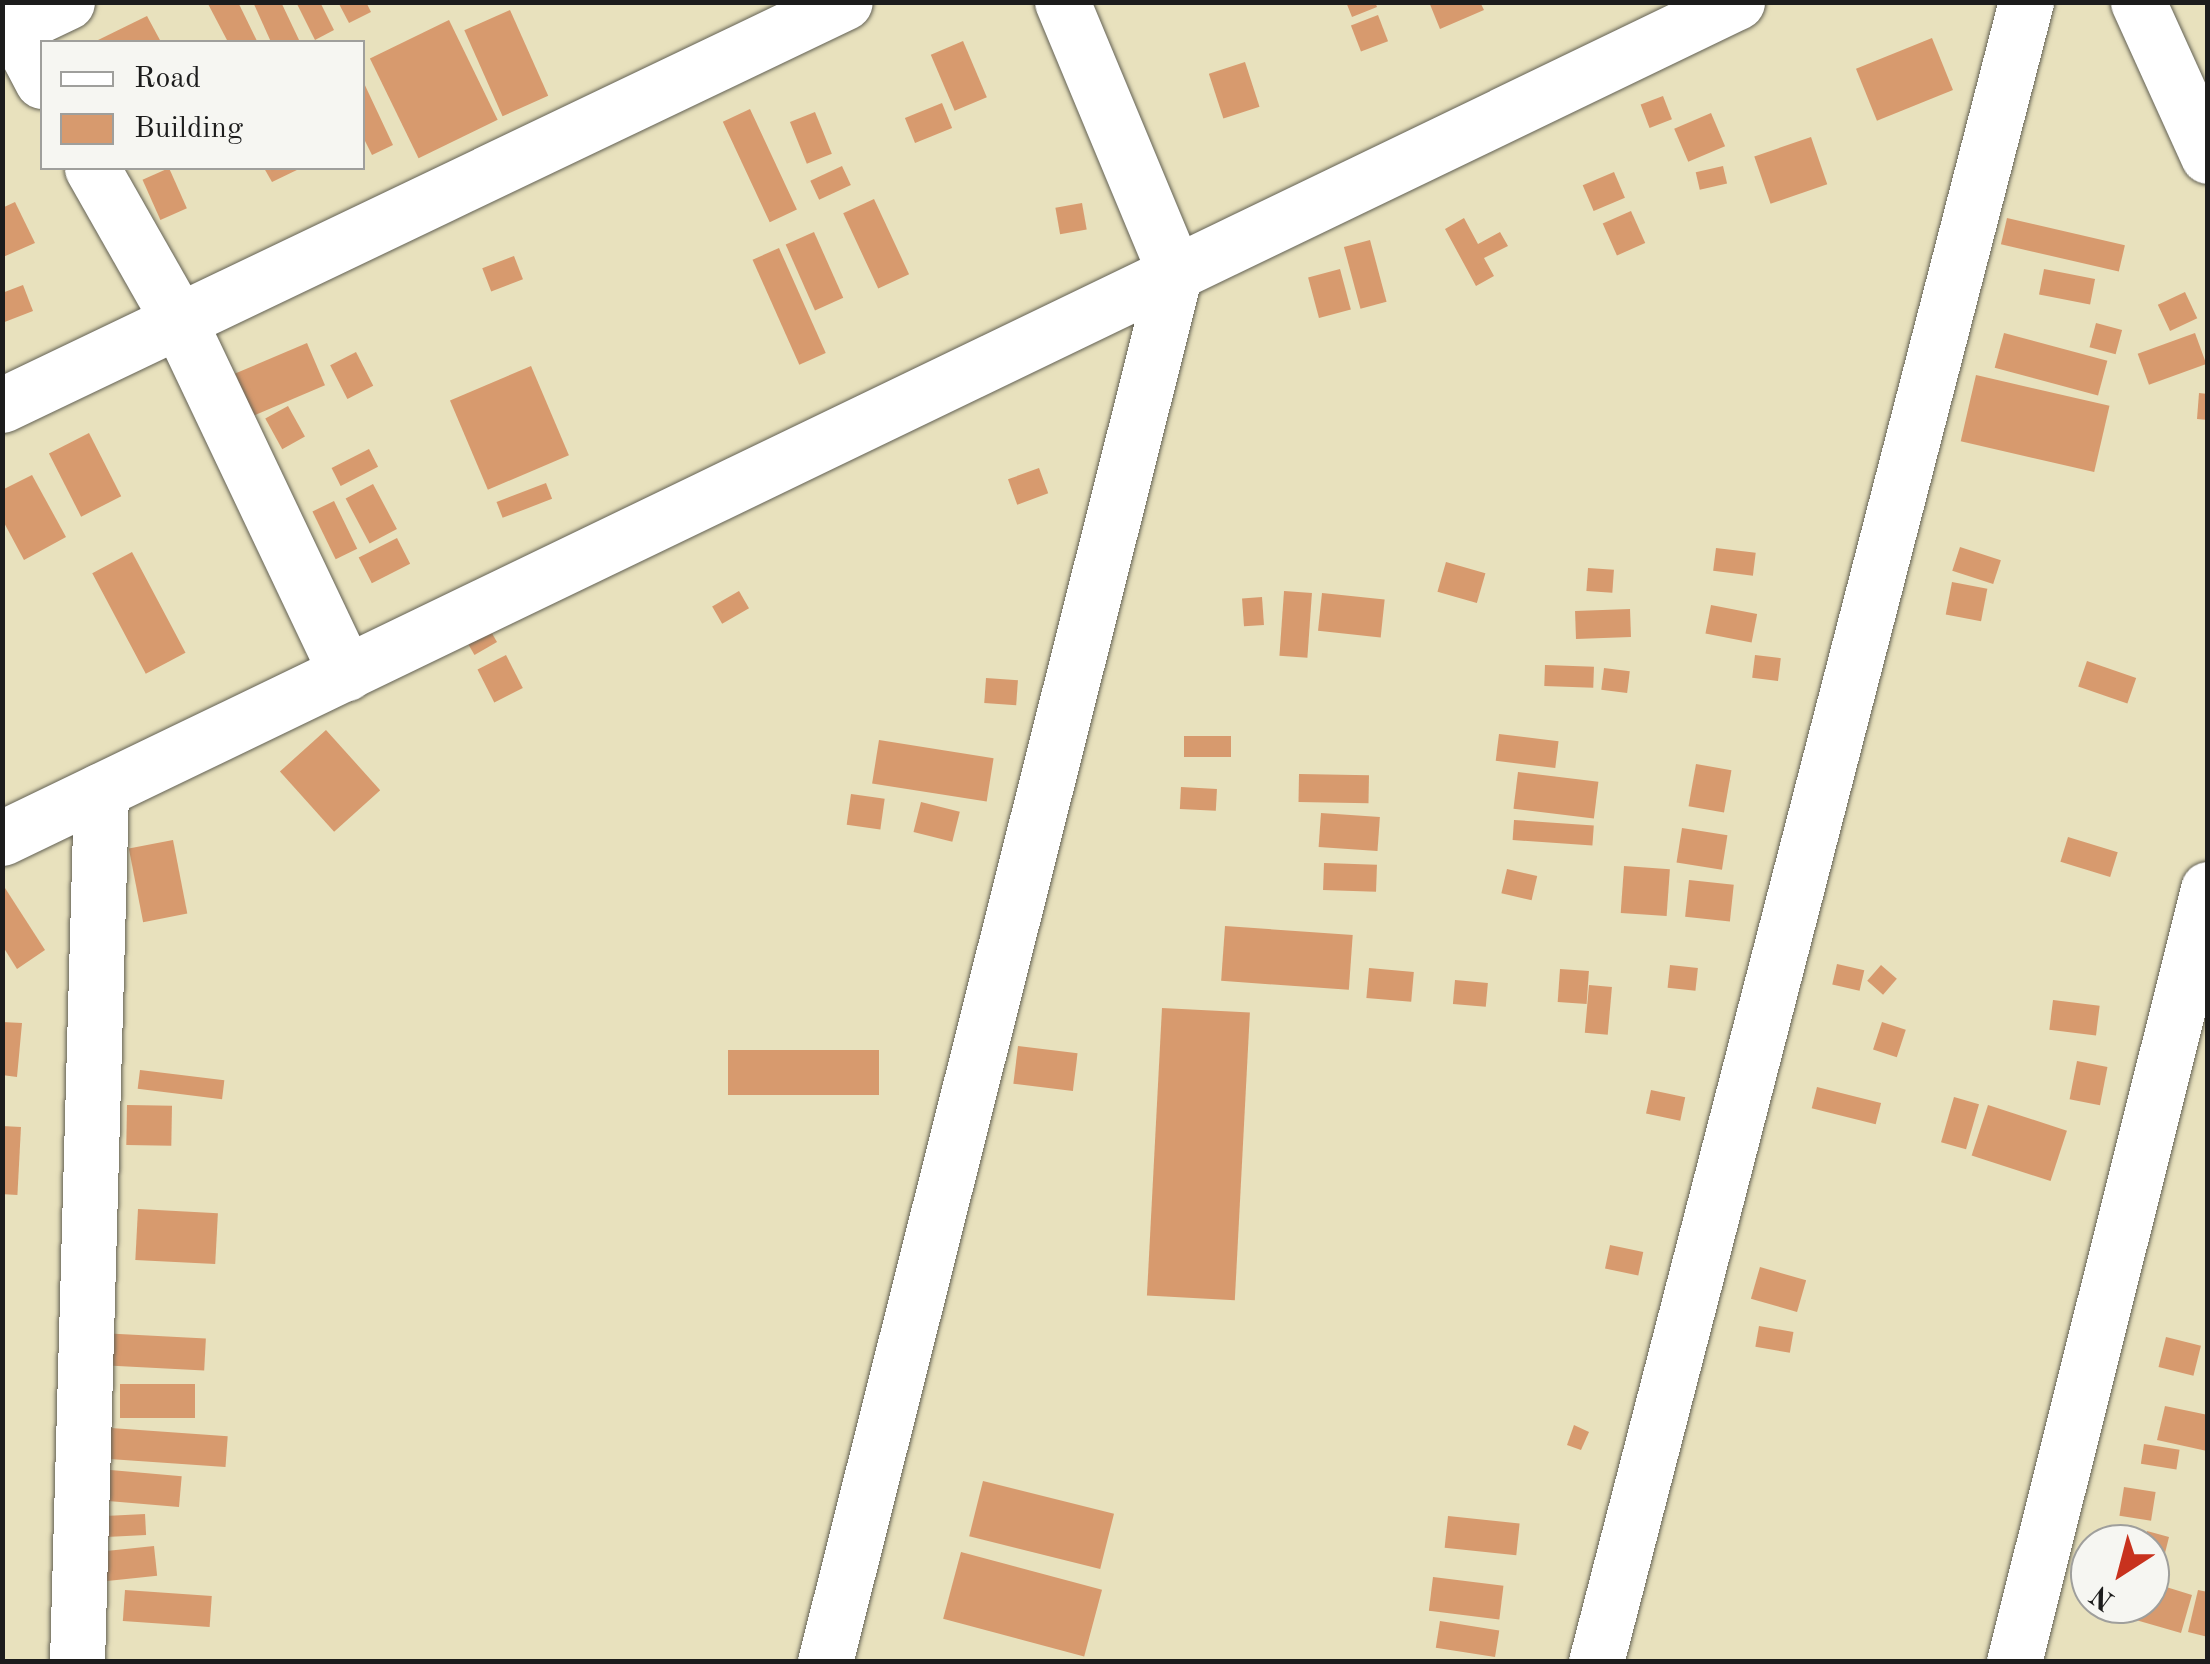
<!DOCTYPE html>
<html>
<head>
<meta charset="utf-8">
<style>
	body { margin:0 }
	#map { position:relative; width:2210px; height:1664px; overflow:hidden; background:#e8e1bd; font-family:"Old Standard TT",serif }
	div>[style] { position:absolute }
	.building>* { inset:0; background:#d79a6e; transform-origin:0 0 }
	.roads { filter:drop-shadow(0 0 2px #636154) drop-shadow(0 0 2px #636154) }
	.minor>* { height:55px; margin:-27.5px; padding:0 27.5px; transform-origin:27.5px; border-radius:27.5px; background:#fff }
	span { translate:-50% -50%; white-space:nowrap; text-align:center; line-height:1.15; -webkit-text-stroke:9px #f6f6f2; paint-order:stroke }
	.frame { position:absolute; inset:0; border:5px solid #1c1c1c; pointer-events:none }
	.legend { position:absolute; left:40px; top:40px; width:325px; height:130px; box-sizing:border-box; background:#f6f6f2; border:2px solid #9f9f9c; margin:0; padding:12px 18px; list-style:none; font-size:30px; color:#1c1c1c }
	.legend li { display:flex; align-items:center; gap:20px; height:50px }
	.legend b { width:50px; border:2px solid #9f9f9c }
	.north { position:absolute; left:2070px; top:1524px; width:100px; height:100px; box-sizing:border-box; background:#f6f6f2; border:2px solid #9f9f9c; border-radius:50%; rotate:216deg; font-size:28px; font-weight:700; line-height:40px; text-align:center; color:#1c1c1c }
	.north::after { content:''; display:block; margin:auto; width:35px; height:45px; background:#c8321e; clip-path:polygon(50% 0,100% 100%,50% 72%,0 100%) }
</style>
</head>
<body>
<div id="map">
	<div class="building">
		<div style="clip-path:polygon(207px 2px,238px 2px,257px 41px,228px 42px)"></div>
		<div style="clip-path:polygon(253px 2px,281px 2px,300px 42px,271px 42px)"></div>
		<div style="clip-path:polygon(296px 2px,320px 2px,334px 30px,315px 40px)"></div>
		<div style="clip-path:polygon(338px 2px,366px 2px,371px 12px,349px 23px)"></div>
		<div style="clip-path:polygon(1346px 2px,1375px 2px,1377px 7px,1352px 17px)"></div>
		<div style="clip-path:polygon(1429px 2px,1480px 2px,1484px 10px,1440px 29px)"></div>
		<div style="left:510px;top:10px;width:94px;height:50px;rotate:66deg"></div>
		<div style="left:1378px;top:15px;width:28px;height:29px;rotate:69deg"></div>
		<div style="clip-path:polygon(147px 16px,161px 42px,94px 42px)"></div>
		<div style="left:449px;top:20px;width:111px;height:88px;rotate:64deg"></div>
		<div style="left:1932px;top:38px;width:56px;height:82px;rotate:68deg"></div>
		<div style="left:963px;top:41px;width:61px;height:35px;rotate:67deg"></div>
		<div style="left:1245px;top:62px;width:47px;height:38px;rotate:72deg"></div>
		<div style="clip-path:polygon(362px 79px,393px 145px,372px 155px,362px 135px)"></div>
		<div style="left:1663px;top:96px;width:25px;height:24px;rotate:69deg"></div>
		<div style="left:942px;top:103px;width:27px;height:40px;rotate:68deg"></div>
		<div style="left:750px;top:109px;width:111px;height:30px;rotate:65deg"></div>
		<div style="left:815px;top:112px;width:45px;height:27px;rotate:68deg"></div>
		<div style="left:1711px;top:113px;width:36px;height:40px;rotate:67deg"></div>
		<div style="left:1811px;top:137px;width:50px;height:60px;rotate:71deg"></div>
		<div style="left:842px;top:166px;width:21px;height:35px;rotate:65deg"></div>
		<div style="left:1723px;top:166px;width:18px;height:28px;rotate:77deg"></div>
		<div style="left:169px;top:168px;width:44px;height:29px;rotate:66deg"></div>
		<div style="clip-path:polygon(264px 168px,301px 168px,272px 182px)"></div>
		<div style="left:1614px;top:172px;width:28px;height:34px;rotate:67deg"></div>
		<div style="left:874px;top:199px;width:83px;height:34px;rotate:65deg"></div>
		<div style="clip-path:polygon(15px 202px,35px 243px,3px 257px,2px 208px)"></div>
		<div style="left:1082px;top:203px;width:27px;height:27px;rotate:80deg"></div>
		<div style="left:1631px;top:211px;width:35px;height:31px;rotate:66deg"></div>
		<div style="clip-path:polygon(1464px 218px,1478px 244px,1500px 232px,1508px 246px,1484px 258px,1494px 276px,1476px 286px,1445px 229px)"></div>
		<div style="left:2007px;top:218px;width:121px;height:27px;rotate:13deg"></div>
		<div style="left:814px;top:232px;width:72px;height:31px;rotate:66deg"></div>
		<div style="left:1370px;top:240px;width:64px;height:27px;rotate:75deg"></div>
		<div style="left:779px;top:248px;width:115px;height:29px;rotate:66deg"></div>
		<div style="left:514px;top:256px;width:25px;height:34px;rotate:69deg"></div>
		<div style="left:1340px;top:269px;width:42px;height:33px;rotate:75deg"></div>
		<div style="left:2044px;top:269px;width:52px;height:26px;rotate:11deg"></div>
		<div style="clip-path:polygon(23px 285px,33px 311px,2px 323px,2px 293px)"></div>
		<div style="left:2185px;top:292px;width:29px;height:30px;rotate:65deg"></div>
		<div style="left:2096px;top:323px;width:27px;height:25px;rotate:15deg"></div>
		<div style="left:2004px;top:333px;width:107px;height:36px;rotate:15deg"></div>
		<div style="left:2195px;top:333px;width:33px;height:61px;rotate:70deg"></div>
		<div style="left:307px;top:343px;width:46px;height:78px;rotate:67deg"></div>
		<div style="left:356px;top:352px;width:38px;height:29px;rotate:63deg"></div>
		<div style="left:531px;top:366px;width:97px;height:88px;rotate:67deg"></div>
		<div style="left:1976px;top:375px;width:137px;height:68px;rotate:13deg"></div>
		<div style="clip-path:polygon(2199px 393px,2208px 394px,2208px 420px,2197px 419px)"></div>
		<div style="left:288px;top:406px;width:35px;height:26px;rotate:61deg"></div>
		<div style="left:89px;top:433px;width:71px;height:45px;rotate:63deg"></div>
		<div style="left:369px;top:449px;width:20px;height:42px;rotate:63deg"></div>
		<div style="left:1039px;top:468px;width:27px;height:33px;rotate:70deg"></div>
		<div style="clip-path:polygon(32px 475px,66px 537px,24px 560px,2px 519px,2px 490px)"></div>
		<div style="left:546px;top:483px;width:17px;height:53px;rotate:69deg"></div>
		<div style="left:373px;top:484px;width:51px;height:31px;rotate:62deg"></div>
		<div style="left:334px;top:501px;width:53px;height:24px;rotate:64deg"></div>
		<div style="left:397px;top:538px;width:29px;height:43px;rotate:63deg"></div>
		<div style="left:1960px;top:547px;width:43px;height:25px;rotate:18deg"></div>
		<div style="left:1716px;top:548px;width:40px;height:23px;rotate:7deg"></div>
		<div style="left:132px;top:552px;width:114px;height:45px;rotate:62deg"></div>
		<div style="left:1446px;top:562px;width:41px;height:31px;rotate:16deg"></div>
		<div style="left:1588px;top:568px;width:26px;height:23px;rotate:4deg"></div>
		<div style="left:1952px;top:582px;width:36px;height:33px;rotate:11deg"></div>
		<div style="left:739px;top:591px;width:20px;height:31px;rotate:60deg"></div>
		<div style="left:1284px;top:591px;width:28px;height:65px;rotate:4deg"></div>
		<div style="left:1322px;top:593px;width:63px;height:38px;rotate:6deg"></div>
		<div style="left:1262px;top:597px;width:28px;height:20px;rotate:86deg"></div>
		<div style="left:1711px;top:605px;width:47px;height:29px;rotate:11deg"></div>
		<div style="left:1630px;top:609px;width:28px;height:55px;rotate:88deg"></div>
		<div style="left:486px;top:623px;width:22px;height:26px;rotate:60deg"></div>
		<div style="left:506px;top:655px;width:37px;height:32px;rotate:63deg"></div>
		<div style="left:1755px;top:655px;width:26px;height:23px;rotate:7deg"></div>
		<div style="left:2087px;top:661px;width:52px;height:27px;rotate:19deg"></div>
		<div style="left:1545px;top:665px;width:49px;height:21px;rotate:2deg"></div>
		<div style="left:1604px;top:668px;width:26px;height:22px;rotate:7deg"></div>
		<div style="left:986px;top:678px;width:32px;height:25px;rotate:4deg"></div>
		<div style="left:326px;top:730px;width:81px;height:62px;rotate:48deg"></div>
		<div style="left:1499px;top:734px;width:60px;height:27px;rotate:7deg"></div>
		<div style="left:1184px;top:736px;width:47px;height:21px"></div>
		<div style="left:879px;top:740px;width:116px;height:44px;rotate:9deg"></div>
		<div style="left:1696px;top:764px;width:36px;height:43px;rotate:10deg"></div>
		<div style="left:1518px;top:772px;width:81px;height:37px;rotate:7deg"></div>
		<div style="left:1299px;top:774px;width:70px;height:28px;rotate:1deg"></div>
		<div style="left:1181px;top:787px;width:36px;height:22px;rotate:3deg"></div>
		<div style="left:851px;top:794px;width:34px;height:31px;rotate:8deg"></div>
		<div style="left:921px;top:802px;width:40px;height:31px;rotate:14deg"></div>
		<div style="left:1321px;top:813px;width:59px;height:34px;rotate:4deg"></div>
		<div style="left:1514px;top:820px;width:80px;height:20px;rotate:4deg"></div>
		<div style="left:1682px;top:828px;width:46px;height:35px;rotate:9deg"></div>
		<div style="left:2068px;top:837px;width:52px;height:26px;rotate:17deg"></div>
		<div style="left:173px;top:840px;width:75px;height:45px;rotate:79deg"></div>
		<div style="left:1324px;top:863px;width:53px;height:27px;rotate:2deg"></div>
		<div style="left:1624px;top:866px;width:46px;height:47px;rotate:4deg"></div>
		<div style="left:1507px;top:869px;width:31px;height:25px;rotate:13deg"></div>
		<div style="left:1689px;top:880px;width:45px;height:37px;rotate:6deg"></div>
		<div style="clip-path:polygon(5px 888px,45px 950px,17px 969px,2px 945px)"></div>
		<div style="left:1225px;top:926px;width:128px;height:55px;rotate:4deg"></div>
		<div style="left:1837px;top:964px;width:28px;height:21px;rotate:13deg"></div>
		<div style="left:1670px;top:965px;width:28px;height:23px;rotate:6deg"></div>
		<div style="left:1881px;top:965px;width:21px;height:21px;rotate:41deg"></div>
		<div style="left:1369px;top:968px;width:45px;height:30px;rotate:5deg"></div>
		<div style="left:1560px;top:969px;width:29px;height:33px;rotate:4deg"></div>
		<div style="left:1455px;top:980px;width:33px;height:24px;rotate:5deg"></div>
		<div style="left:1589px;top:985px;width:23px;height:48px;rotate:5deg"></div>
		<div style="left:2053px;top:1000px;width:47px;height:30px;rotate:7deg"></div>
		<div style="left:1162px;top:1008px;width:88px;height:288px;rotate:3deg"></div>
		<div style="clip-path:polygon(2px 1022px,22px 1023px,17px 1077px,2px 1075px)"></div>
		<div style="left:1882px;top:1022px;width:25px;height:29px;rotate:18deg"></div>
		<div style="left:1018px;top:1046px;width:60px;height:38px;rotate:7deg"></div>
		<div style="left:879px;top:1050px;width:45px;height:151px;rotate:90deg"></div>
		<div style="left:2077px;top:1061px;width:31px;height:39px;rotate:11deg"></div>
		<div style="left:140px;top:1070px;width:85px;height:19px;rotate:7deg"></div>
		<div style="left:1817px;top:1087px;width:66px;height:22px;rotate:14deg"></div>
		<div style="left:1651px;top:1090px;width:35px;height:24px;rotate:12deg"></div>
		<div style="left:1954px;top:1097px;width:26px;height:47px;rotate:16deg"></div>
		<div style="left:127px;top:1105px;width:45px;height:40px;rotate:1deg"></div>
		<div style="left:1988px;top:1105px;width:83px;height:53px;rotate:18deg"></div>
		<div style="left:2px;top:1126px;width:19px;height:68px;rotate:3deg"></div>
		<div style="left:138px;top:1209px;width:80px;height:51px;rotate:3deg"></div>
		<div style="left:1610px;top:1245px;width:34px;height:24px;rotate:12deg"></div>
		<div style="left:1760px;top:1267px;width:48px;height:33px;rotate:16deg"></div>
		<div style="left:1759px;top:1326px;width:35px;height:21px;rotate:10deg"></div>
		<div style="left:100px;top:1333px;width:106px;height:32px;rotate:3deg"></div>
		<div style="left:2166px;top:1337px;width:36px;height:31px;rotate:14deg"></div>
		<div style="left:120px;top:1384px;width:75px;height:34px"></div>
		<div style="clip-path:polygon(2165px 1406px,2208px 1415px,2207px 1451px,2157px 1440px)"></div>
		<div style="clip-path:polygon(1574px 1425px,1589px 1432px,1581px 1450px,1567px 1445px)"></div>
		<div style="left:97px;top:1427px;width:131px;height:31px;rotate:4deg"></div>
		<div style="left:2144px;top:1444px;width:36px;height:20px;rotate:9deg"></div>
		<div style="left:99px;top:1469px;width:83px;height:31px;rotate:5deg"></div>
		<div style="left:983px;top:1481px;width:135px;height:57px;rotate:14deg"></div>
		<div style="left:2124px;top:1487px;width:32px;height:29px;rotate:9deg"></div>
		<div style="left:145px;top:1514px;width:21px;height:50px;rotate:87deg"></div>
		<div style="left:1448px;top:1516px;width:72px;height:32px;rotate:6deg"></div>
		<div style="clip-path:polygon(2147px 1531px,2169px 1537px,2163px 1561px,2150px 1557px,2150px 1544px,2143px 1544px)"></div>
		<div style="left:154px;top:1546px;width:30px;height:55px;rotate:84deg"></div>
		<div style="left:961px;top:1552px;width:146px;height:69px;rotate:15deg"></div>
		<div style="left:1433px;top:1577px;width:71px;height:34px;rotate:7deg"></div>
		<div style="clip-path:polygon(2150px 1582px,2192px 1595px,2181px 1633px,2115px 1614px,2117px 1604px,2150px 1604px)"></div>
		<div style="left:125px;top:1590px;width:87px;height:31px;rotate:4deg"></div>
		<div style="clip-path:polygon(2198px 1590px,2208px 1592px,2208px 1637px,2188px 1632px)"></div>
		<div style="left:1440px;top:1621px;width:60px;height:27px;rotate:9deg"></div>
	</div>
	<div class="roads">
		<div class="minor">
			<div style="left:2138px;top:2px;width:169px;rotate:65.6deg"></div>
			<div style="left:2px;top:5px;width:86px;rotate:62.2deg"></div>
			<div style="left:2px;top:33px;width:72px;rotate:-25.5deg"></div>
			<div style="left:92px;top:168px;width:176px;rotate:60.4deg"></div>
			<div style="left:179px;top:321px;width:390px;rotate:64.6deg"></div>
			<div style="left:2px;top:405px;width:934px;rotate:-25.55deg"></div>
			<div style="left:2px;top:838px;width:1926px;rotate:-25.73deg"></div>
			<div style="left:77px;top:1662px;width:872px;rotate:-88.42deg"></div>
			<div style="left:825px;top:1662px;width:1432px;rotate:-75.86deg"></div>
			<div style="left:1175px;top:273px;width:294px;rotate:-112.6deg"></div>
			<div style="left:1596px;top:1662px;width:1715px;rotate:-75.48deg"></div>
			<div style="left:2014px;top:1662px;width:797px;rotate:-75.91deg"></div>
		</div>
	</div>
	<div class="frame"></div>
	<ul class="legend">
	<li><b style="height:12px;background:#fff"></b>Road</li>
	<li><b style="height:28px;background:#d79a6e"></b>Building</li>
	</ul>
	<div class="north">N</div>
</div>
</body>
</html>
